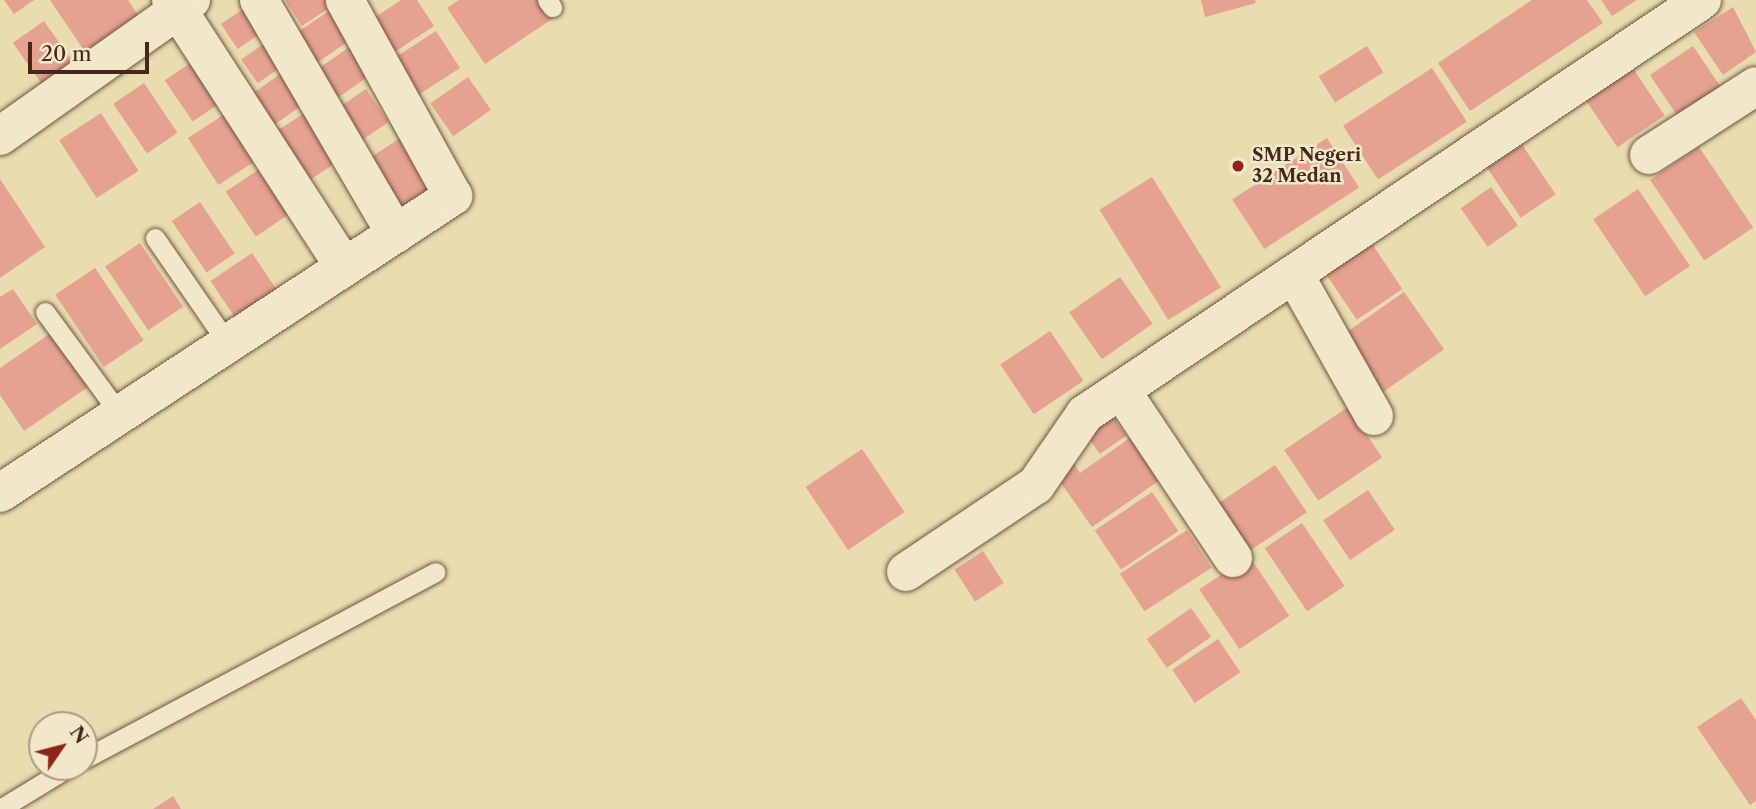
<!DOCTYPE html>
<html>
<head>
<meta charset="utf-8">
<style>
	body { margin:0 }
	#map { position:relative; width:1756px; height:809px; overflow:hidden; background:#e9dcae; font-family:"Libre Caslon Text",serif }
	div>[style] { position:absolute }
	.building>* { inset:0; background:#e5a290; transform-origin:0 0 }
	.roads { filter:drop-shadow(0 0 2px #70543f) drop-shadow(0 0 2px #70543f) }
	.service>* { height:19px; margin:-9.5px; padding:0 9.5px; transform-origin:9.5px; border-radius:9.5px; background:#f1e8ca }
	.minor>* { height:38px; margin:-19px; padding:0 19px; transform-origin:19px; border-radius:19px; background:#f1e8ca }
	.dots>* { width:19px; height:19px; translate:-50% -50%; box-sizing:border-box; border:4px solid #f1e8ca; border-radius:50% }
	span { translate:-50% -50%; white-space:nowrap; text-align:center; line-height:1.15; -webkit-text-stroke:5px #f1e8ca; paint-order:stroke }
	.poi-label { font-size:18px; color:#47271a; font-weight:700 }
	.left { translate:0 -50%; text-align:left }
	.north { position:absolute; left:28px; top:711px; width:70px; height:70px; box-sizing:border-box; background:#f1e8ca; border:2px solid #ad9b84; border-radius:50%; rotate:55deg; font-size:19px; font-weight:700; line-height:28px; text-align:center; color:#47271a }
	.north::after { content:''; display:block; margin:auto; width:24px; height:32px; background:#8f2418; clip-path:polygon(50% 0,100% 100%,50% 72%,0 100%) }
	.scale { position:absolute; left:28px; top:42px; width:121px; height:32px; box-sizing:border-box; border:4px solid #47271a; border-top:0; padding-left:9px; font-size:21px; line-height:24px; white-space:nowrap; color:#47271a; -webkit-text-stroke:5px #f1e8ca; paint-order:stroke }
</style>
</head>
<body>
<div id="map">
	<div class="building">
		<div style="clip-path:polygon(4px 0,34px 0,14px 14px)"></div>
		<div style="clip-path:polygon(50px 0,128px 0,142px 21px,89px 58px)"></div>
		<div style="clip-path:polygon(285px 0,337px 0,338px 2px,302px 26px)"></div>
		<div style="clip-path:polygon(401px 0,417px 0,434px 26px,384px 59px,362px 26px)"></div>
		<div style="clip-path:polygon(459px 0,544px 0,555px 17px,485px 64px,447px 8px)"></div>
		<div style="clip-path:polygon(1201px 0,1255px 0,1256px 3px,1205px 17px)"></div>
		<div style="clip-path:polygon(1532px 0,1587px 0,1603px 23px,1470px 111px,1438px 63px)"></div>
		<div style="clip-path:polygon(1601px 0,1637px 0,1612px 16px)"></div>
		<div style="left:249px;top:5px;width:30px;height:34px;rotate:56deg"></div>
		<div style="clip-path:polygon(1733px 7px,1756px 52px,1723px 75px,1694px 32px)"></div>
		<div style="left:332px;top:9px;width:36px;height:47px;rotate:56deg"></div>
		<div style="left:44px;top:21px;width:58px;height:38px;rotate:55deg"></div>
		<div style="left:436px;top:31px;width:44px;height:63px;rotate:57deg"></div>
		<div style="left:269px;top:40px;width:29px;height:34px;rotate:55deg"></div>
		<div style="left:355px;top:43px;width:35px;height:50px;rotate:55deg"></div>
		<div style="left:1367px;top:46px;width:31px;height:57px;rotate:58deg"></div>
		<div style="left:1693px;top:46px;width:50px;height:52px;rotate:56deg"></div>
		<div style="left:202px;top:55px;width:50px;height:45px;rotate:56deg"></div>
		<div style="left:1630px;top:64px;width:62px;height:57px;rotate:56deg"></div>
		<div style="left:1432px;top:68px;width:64px;height:106px;rotate:57deg"></div>
		<div style="left:286px;top:70px;width:38px;height:41px;rotate:55deg"></div>
		<div style="left:468px;top:77px;width:40px;height:46px;rotate:55deg"></div>
		<div style="left:144px;top:83px;width:60px;height:37px;rotate:56deg"></div>
		<div style="left:366px;top:89px;width:40px;height:42px;rotate:56deg"></div>
		<div style="left:234px;top:108px;width:56px;height:55px;rotate:57deg"></div>
		<div style="left:309px;top:110px;width:59px;height:37px;rotate:57deg"></div>
		<div style="left:101px;top:113px;width:69px;height:50px;rotate:57deg"></div>
		<div style="left:402px;top:137px;width:64px;height:45px;rotate:57deg"></div>
		<div style="left:1517px;top:137px;width:69px;height:42px;rotate:56deg"></div>
		<div style="left:1327px;top:138px;width:59px;height:113px;rotate:57deg"></div>
		<div style="left:1699px;top:147px;width:97px;height:59px;rotate:56deg"></div>
		<div style="left:258px;top:170px;width:54px;height:39px;rotate:56deg"></div>
		<div style="left:1152px;top:177px;width:130px;height:62px;rotate:58deg"></div>
		<div style="clip-path:polygon(0 179px,45px 247px,0 278px)"></div>
		<div style="left:1491px;top:187px;width:47px;height:37px;rotate:55deg"></div>
		<div style="left:1638px;top:189px;width:93px;height:54px;rotate:56deg"></div>
		<div style="left:200px;top:202px;width:62px;height:34px;rotate:56deg"></div>
		<div style="left:1366px;top:235px;width:65px;height:55px;rotate:56deg"></div>
		<div style="left:140px;top:243px;width:77px;height:42px;rotate:56deg"></div>
		<div style="left:252px;top:253px;width:50px;height:50px;rotate:56deg"></div>
		<div style="left:95px;top:268px;width:87px;height:48px;rotate:56deg"></div>
		<div style="left:1120px;top:277px;width:57px;height:62px;rotate:55deg"></div>
		<div style="clip-path:polygon(13px 289px,37px 324px,0 349px,0 297px)"></div>
		<div style="left:1404px;top:292px;width:70px;height:84px;rotate:55deg"></div>
		<div style="left:1050px;top:331px;width:60px;height:60px;rotate:56deg"></div>
		<div style="clip-path:polygon(51px 333px,88px 387px,24px 431px,0 395px,0 368px)"></div>
		<div style="left:1106px;top:407px;width:35px;height:32px;rotate:55deg"></div>
		<div style="left:1348px;top:407px;width:61px;height:77px;rotate:56deg"></div>
		<div style="clip-path:polygon(1130px 438px,1160px 480px,1092px 527px,1056px 476px,1074px 464px,1080px 473px)"></div>
		<div style="left:862px;top:449px;width:76px;height:68px;rotate:56deg"></div>
		<div style="left:1275px;top:465px;width:57px;height:71px;rotate:56deg"></div>
		<div style="left:1368px;top:490px;width:48px;height:54px;rotate:56deg"></div>
		<div style="left:1152px;top:492px;width:47px;height:69px;rotate:56deg"></div>
		<div style="left:1302px;top:523px;width:76px;height:45px;rotate:56deg"></div>
		<div style="left:1187px;top:530px;width:45px;height:80px;rotate:57deg"></div>
		<div style="left:983px;top:551px;width:38px;height:34px;rotate:57deg"></div>
		<div style="left:1249px;top:556px;width:72px;height:60px;rotate:56deg"></div>
		<div style="left:1191px;top:608px;width:35px;height:54px;rotate:55deg"></div>
		<div style="left:1218px;top:639px;width:40px;height:55px;rotate:56deg"></div>
		<div style="clip-path:polygon(1741px 698px,1756px 720px,1756px 801px,1750px 805px,1697px 727px)"></div>
		<div style="clip-path:polygon(173px 796px,181px 809px,153px 809px)"></div>
	</div>
	<div class="roads">
		<div class="service">
			<div style="left:547px;top:0;width:9px;rotate:54deg"></div>
			<div style="left:155px;top:238px;width:129px;rotate:55.4deg"></div>
			<div style="left:45px;top:312px;width:127px;rotate:53.7deg"></div>
			<div style="left:84px;top:759px;width:398px;rotate:-28deg"></div>
			<div style="left:0;top:809px;width:81px;rotate:-31.3deg"></div>
		</div>
		<div class="minor">
			<div style="left:191px;top:0;width:16px;rotate:142deg"></div>
			<div style="left:178px;top:10px;width:306px;rotate:57.1deg"></div>
			<div style="left:259px;top:0;width:271px;rotate:59.7deg"></div>
			<div style="left:0;top:136px;width:218px;rotate:-35.3deg"></div>
			<div style="left:178px;top:10px;width:12px;rotate:-125deg"></div>
			<div style="left:1649px;top:155px;width:127px;rotate:-32.8deg"></div>
			<div style="left:1294px;top:274px;width:163px;rotate:60.6deg"></div>
			<div style="left:1121px;top:390px;width:202px;rotate:56.3deg"></div>
			<div style="left:0;top:493px;width:542px;rotate:-33.25deg"></div>
			<div style="left:453px;top:196px;width:224px;rotate:-118.9deg"></div>
			<div style="left:906px;top:572px;width:156px;rotate:-33.8deg"></div>
			<div style="left:1036px;top:485px;width:86px;rotate:-55.4deg"></div>
			<div style="left:1085px;top:414px;width:743px;rotate:-33.86deg"></div>
		</div>
	</div>
	<div class="dots">
		<div style="left:1238px;top:166px;background:#8f2418"></div>
	</div>
	<div class="poi-label">
		<span class="left" style="left:1252px;top:166px">SMP Negeri<br>32 Medan</span>
	</div>
	<div class="north">N</div>
	<div class="scale">20 m</div>
</div>
</body>
</html>
